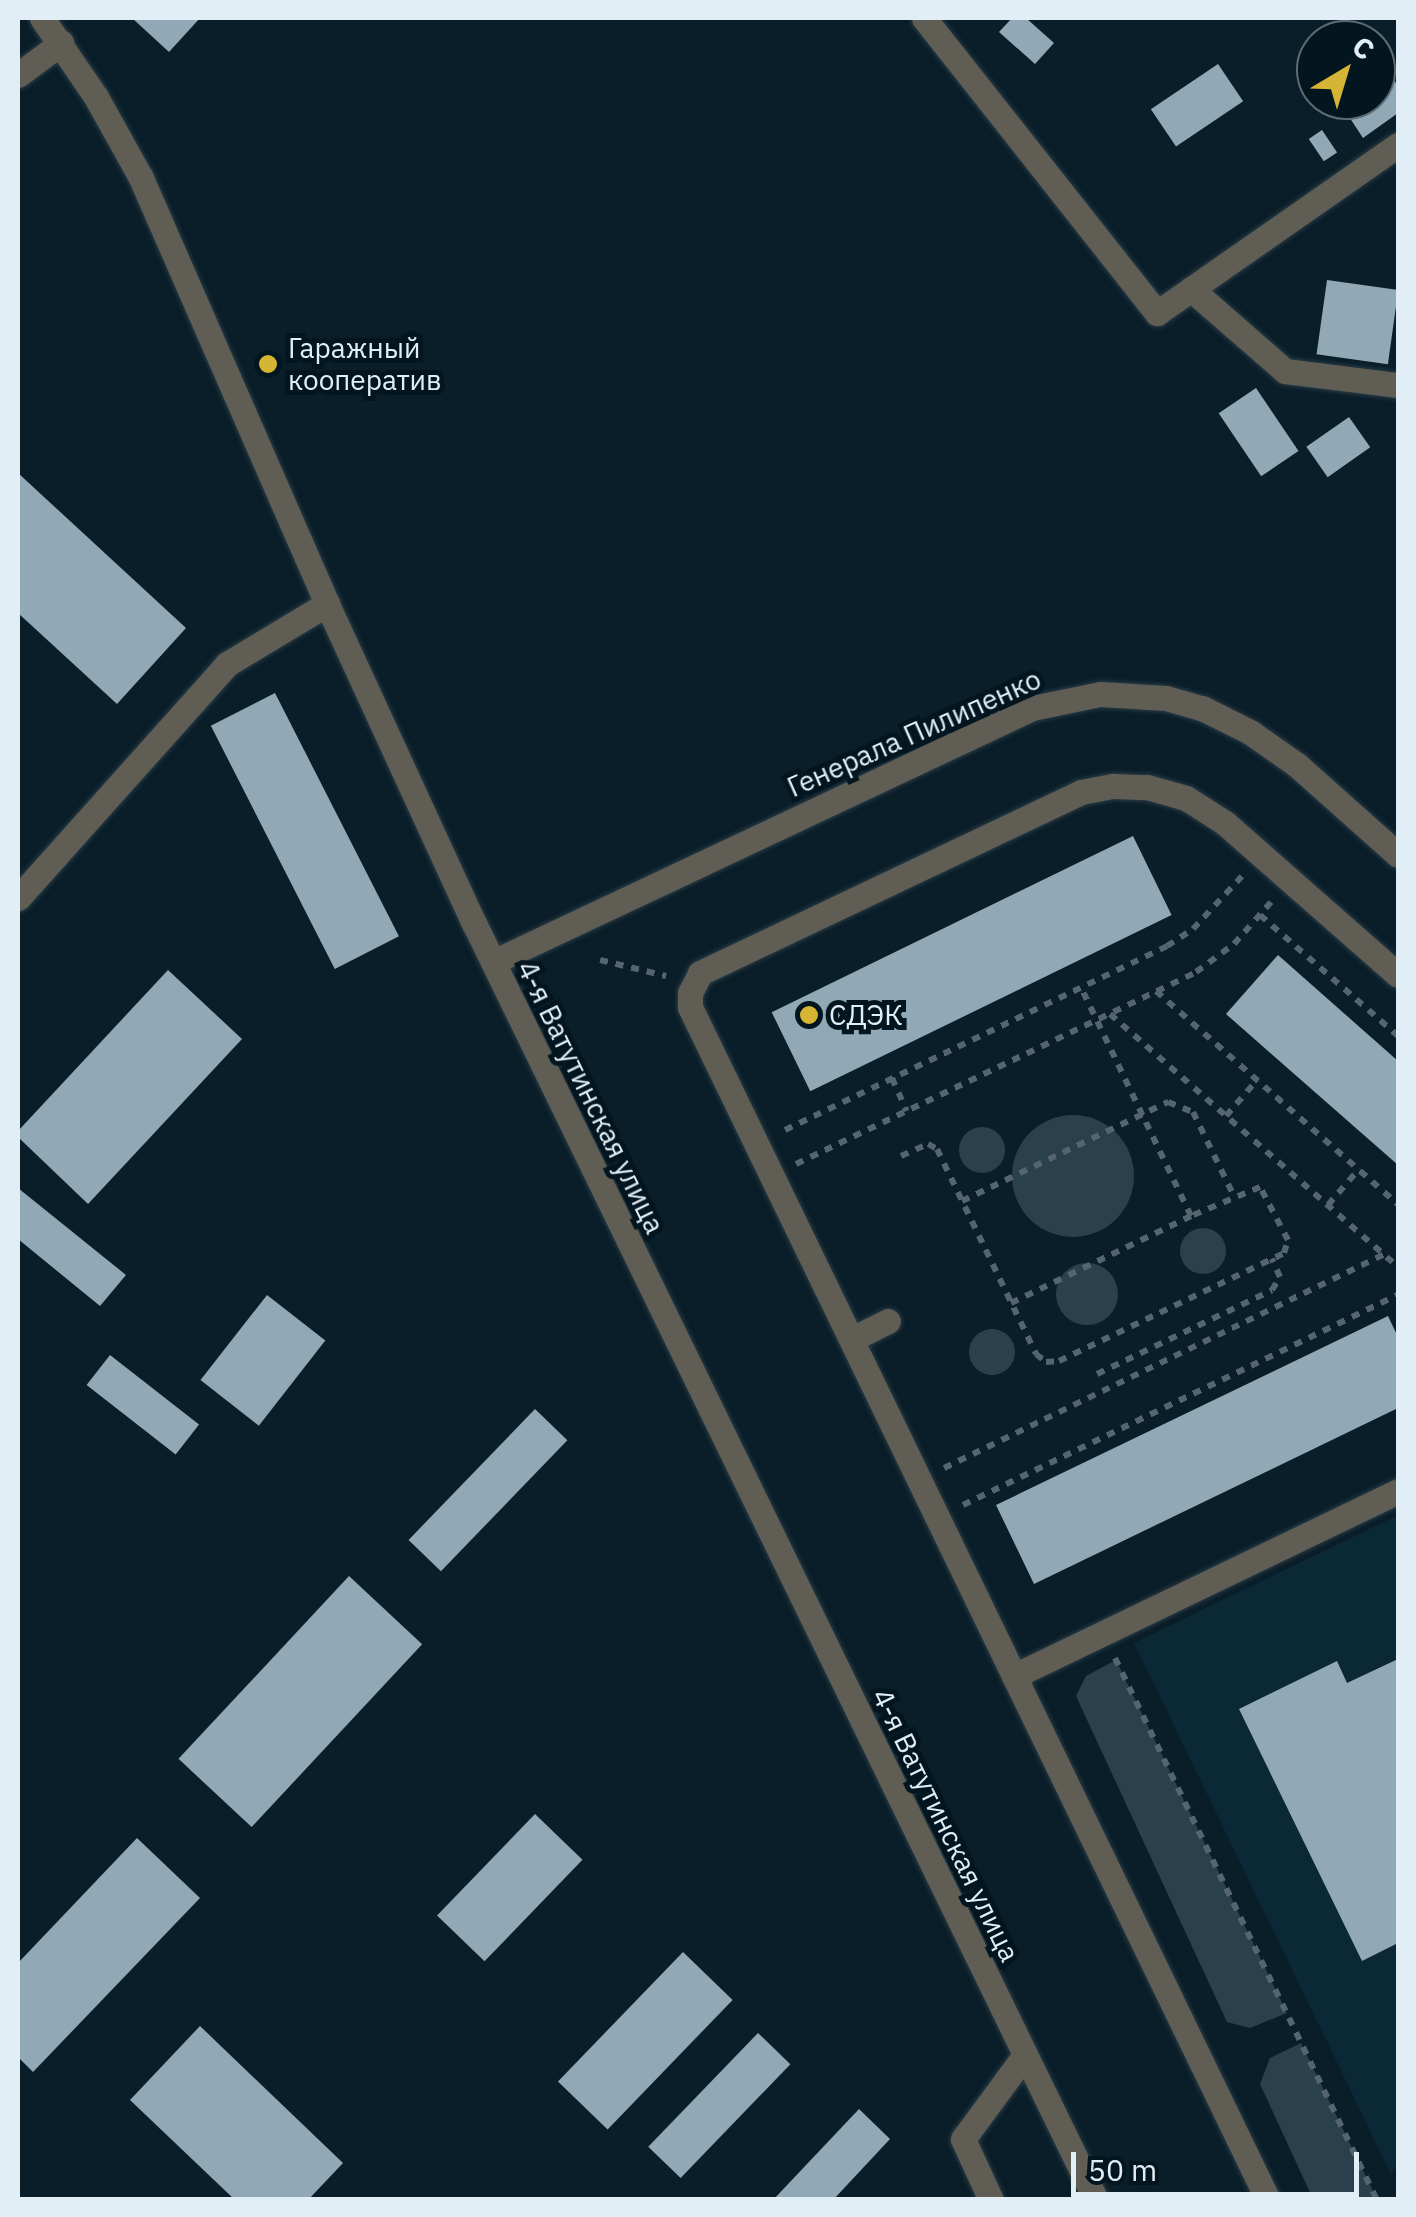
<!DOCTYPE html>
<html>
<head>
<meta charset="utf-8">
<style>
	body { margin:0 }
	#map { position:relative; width:1416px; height:2217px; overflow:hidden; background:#0a1e29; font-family:"IBM Plex Sans",sans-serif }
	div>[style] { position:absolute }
	.built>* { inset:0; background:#0b2836 }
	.green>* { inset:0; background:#2b404d }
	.round { border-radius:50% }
	.building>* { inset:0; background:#91a9b7; transform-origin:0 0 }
	.path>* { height:6px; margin-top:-3px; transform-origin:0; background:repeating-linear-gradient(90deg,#54656f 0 8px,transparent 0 16px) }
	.roads { filter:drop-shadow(0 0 2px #283b46) drop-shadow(0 0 2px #283b46) }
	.minor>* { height:25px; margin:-12.5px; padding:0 12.5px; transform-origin:12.5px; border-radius:12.5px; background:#605e54 }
	.dots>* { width:28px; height:28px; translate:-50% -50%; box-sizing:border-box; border:5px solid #03151f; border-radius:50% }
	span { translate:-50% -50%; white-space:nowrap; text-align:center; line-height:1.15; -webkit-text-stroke:10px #03151f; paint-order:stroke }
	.poi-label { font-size:28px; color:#e2eef6 }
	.left { translate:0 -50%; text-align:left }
	.street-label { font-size:28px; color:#e2eef6 }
	.frame { position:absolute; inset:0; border:20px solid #e2eef6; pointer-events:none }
	.north { position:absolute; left:1296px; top:20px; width:100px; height:100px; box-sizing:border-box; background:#03151f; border:2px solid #5c6c75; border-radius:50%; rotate:38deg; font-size:28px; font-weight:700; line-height:40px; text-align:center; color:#e2eef6 }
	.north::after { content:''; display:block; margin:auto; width:35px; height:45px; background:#d6b534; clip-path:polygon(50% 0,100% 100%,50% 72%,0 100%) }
	.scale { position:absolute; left:1071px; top:2152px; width:288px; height:45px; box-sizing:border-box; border:5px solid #e2eef6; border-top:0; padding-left:12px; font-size:30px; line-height:35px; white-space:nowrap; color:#e2eef6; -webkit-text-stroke:8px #03151f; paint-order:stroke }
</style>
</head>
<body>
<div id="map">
	<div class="built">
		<div style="clip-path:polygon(1398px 1515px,1398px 2162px,1391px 2174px,1134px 1643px)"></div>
	</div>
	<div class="green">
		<div class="round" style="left:1012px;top:1115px;width:122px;height:122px"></div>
		<div class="round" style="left:959px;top:1127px;width:46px;height:46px"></div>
		<div class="round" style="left:1180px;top:1228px;width:46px;height:46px"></div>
		<div class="round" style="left:1056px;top:1263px;width:62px;height:62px"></div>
		<div class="round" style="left:969px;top:1329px;width:46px;height:46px"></div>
		<div style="clip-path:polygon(1116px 1660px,1287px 2013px,1250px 2028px,1227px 2022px,1076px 1696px,1086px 1676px)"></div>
		<div style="clip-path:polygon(1301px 2043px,1377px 2199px,1313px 2199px,1260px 2084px,1270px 2058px)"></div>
	</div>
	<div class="building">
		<div style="clip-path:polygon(132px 18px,200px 18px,169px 52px)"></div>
		<div style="clip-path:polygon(1012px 18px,1026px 18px,1054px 43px,1035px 64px,999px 32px)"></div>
		<div style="left:1218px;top:64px;width:45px;height:81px;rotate:56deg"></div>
		<div style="clip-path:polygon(1384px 65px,1398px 86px,1398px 113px,1363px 138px,1338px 100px,1376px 100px,1376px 71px)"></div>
		<div style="left:1322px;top:130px;width:27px;height:16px;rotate:56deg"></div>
		<div style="left:1327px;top:280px;width:72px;height:75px;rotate:8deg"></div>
		<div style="left:1256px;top:388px;width:76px;height:45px;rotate:56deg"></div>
		<div style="left:1349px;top:417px;width:37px;height:52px;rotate:55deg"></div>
		<div style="clip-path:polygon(18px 473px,186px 628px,117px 704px,18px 613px)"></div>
		<div style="left:275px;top:693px;width:273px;height:72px;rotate:63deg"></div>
		<div style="left:1133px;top:836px;width:88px;height:402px;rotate:64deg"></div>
		<div style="clip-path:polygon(1278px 955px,1398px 1061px,1398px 1165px,1226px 1014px)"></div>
		<div style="clip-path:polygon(168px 970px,242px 1039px,88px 1204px,18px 1137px,18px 1131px)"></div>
		<div style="clip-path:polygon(18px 1188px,126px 1275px,100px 1306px,18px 1239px)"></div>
		<div style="left:267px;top:1295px;width:74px;height:108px;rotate:38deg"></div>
		<div style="clip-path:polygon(1388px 1316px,1398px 1337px,1398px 1408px,1034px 1584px,996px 1505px)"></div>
		<div style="left:110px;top:1355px;width:113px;height:38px;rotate:38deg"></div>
		<div style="left:535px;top:1409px;width:45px;height:182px;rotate:44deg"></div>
		<div style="left:349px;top:1576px;width:100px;height:250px;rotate:43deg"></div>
		<div style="clip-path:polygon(1398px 1659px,1398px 1943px,1362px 1961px,1239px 1709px,1337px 1661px,1347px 1683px)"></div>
		<div style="left:535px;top:1814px;width:66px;height:141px;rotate:44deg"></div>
		<div style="clip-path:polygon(137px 1838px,200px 1898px,33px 2072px,18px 2057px,18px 1963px)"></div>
		<div style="left:683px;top:1952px;width:69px;height:180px;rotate:44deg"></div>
		<div style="clip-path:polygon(200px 2026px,343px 2163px,308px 2200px,235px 2200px,130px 2100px)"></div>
		<div style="left:758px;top:2033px;width:45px;height:158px;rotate:44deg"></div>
		<div style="clip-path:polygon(859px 2109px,890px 2139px,833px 2200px,773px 2200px)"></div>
	</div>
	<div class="path">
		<div style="left:1260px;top:915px;width:184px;rotate:41.2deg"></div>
		<div style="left:600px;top:960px;width:68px;rotate:13.6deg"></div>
		<div style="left:1156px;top:991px;width:322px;rotate:41.4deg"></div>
		<div style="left:1110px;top:1014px;width:383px;rotate:41.3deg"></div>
		<div style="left:892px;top:1078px;width:36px;rotate:66deg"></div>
		<div style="left:1226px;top:1116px;width:48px;rotate:-49.3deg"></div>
		<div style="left:785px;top:1130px;width:424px;rotate:-25.7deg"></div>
		<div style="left:1167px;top:946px;width:31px;rotate:-33deg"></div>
		<div style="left:1193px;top:929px;width:72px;rotate:-47.2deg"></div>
		<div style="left:901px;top:1156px;width:30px;rotate:-24deg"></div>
		<div style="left:928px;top:1144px;width:10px;rotate:29deg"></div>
		<div style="left:937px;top:1149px;width:228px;rotate:64.2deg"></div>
		<div style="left:1036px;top:1354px;width:13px;rotate:39deg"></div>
		<div style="left:1046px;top:1362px;width:13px;rotate:-4deg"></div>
		<div style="left:1059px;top:1361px;width:250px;rotate:-25.6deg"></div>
		<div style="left:1284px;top:1253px;width:14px;rotate:-73deg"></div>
		<div style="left:1288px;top:1240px;width:60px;rotate:-117.8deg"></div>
		<div style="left:1260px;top:1187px;width:75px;rotate:157.2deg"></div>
		<div style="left:1191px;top:1216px;width:254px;rotate:-115.7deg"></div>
		<div style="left:796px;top:1164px;width:444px;rotate:-25.6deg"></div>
		<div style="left:1196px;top:972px;width:47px;rotate:-36.4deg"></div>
		<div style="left:1234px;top:944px;width:56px;rotate:-48.6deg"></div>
		<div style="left:962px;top:1201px;width:229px;rotate:-25.7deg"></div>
		<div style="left:1168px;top:1102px;width:27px;rotate:22deg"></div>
		<div style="left:1193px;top:1112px;width:93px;rotate:64deg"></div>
		<div style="left:1328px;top:1205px;width:48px;rotate:-49.3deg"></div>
		<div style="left:1011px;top:1303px;width:200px;rotate:-25.8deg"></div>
		<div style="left:1097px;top:1374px;width:194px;rotate:-25.6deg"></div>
		<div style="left:1272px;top:1290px;width:15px;rotate:-58deg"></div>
		<div style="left:1280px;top:1277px;width:20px;rotate:-114deg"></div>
		<div style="left:944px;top:1468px;width:489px;rotate:-25.9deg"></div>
		<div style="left:963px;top:1505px;width:483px;rotate:-25.8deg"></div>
		<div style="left:1115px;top:1658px;width:602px;rotate:64.2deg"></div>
	</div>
	<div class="roads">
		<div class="minor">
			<div style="left:42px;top:18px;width:96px;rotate:55.6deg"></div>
			<div style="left:96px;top:97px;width:93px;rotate:60.9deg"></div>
			<div style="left:141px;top:178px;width:465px;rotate:66.4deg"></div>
			<div style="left:327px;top:604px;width:351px;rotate:65.3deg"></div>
			<div style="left:474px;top:923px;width:1420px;rotate:64.03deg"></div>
			<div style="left:924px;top:18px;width:376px;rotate:51.7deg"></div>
			<div style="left:1157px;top:313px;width:294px;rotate:-34.9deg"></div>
			<div style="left:18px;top:75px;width:54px;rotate:-36.7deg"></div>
			<div style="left:1191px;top:289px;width:125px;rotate:41.1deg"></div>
			<div style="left:1285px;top:371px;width:114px;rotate:7.1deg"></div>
			<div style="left:18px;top:898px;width:314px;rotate:-48.2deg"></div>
			<div style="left:227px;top:664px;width:117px;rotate:-31deg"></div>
			<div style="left:493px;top:962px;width:596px;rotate:-25.23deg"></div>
			<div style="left:1032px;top:708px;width:69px;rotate:-11.6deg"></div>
			<div style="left:1100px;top:694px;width:66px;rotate:3.5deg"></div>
			<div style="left:1166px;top:698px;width:37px;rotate:16deg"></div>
			<div style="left:1202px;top:708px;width:54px;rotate:26.6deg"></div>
			<div style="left:1250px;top:732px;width:57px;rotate:35.1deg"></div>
			<div style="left:1297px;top:765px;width:135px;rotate:41.7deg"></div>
			<div style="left:852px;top:1339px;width:40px;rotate:-26.6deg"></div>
			<div style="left:1014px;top:1676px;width:426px;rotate:-25.7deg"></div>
			<div style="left:991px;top:2200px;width:67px;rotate:-114.7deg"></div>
			<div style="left:963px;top:2139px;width:104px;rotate:-53.6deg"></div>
			<div style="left:1268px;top:2200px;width:1326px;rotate:-115.85deg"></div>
			<div style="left:690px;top:1007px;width:14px;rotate:-90deg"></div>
			<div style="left:690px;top:993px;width:22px;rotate:-63deg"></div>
			<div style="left:700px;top:973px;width:422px;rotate:-25.4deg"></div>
			<div style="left:1081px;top:792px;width:33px;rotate:-11deg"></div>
			<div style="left:1113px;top:786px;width:34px;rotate:2deg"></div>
			<div style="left:1147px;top:787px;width:41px;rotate:15.8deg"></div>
			<div style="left:1186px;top:798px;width:46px;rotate:32.7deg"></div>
			<div style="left:1225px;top:823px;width:230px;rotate:41.3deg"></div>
		</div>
	</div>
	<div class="dots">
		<div style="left:268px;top:364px;background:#d6b534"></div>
		<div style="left:809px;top:1015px;background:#d6b534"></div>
	</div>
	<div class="poi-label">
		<span class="left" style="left:288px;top:364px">Гаражный<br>кооператив</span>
		<span class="left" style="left:829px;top:1015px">СДЭК</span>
	</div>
	<div class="street-label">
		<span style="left:914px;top:733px;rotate:-24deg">Генерала Пилипенко</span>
		<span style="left:591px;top:1097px;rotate:64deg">4-я Ватутинская улица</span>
		<span style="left:946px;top:1825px;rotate:64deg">4-я Ватутинская улица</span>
	</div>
	<div class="frame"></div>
	<div class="north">С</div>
	<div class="scale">50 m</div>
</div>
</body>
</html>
